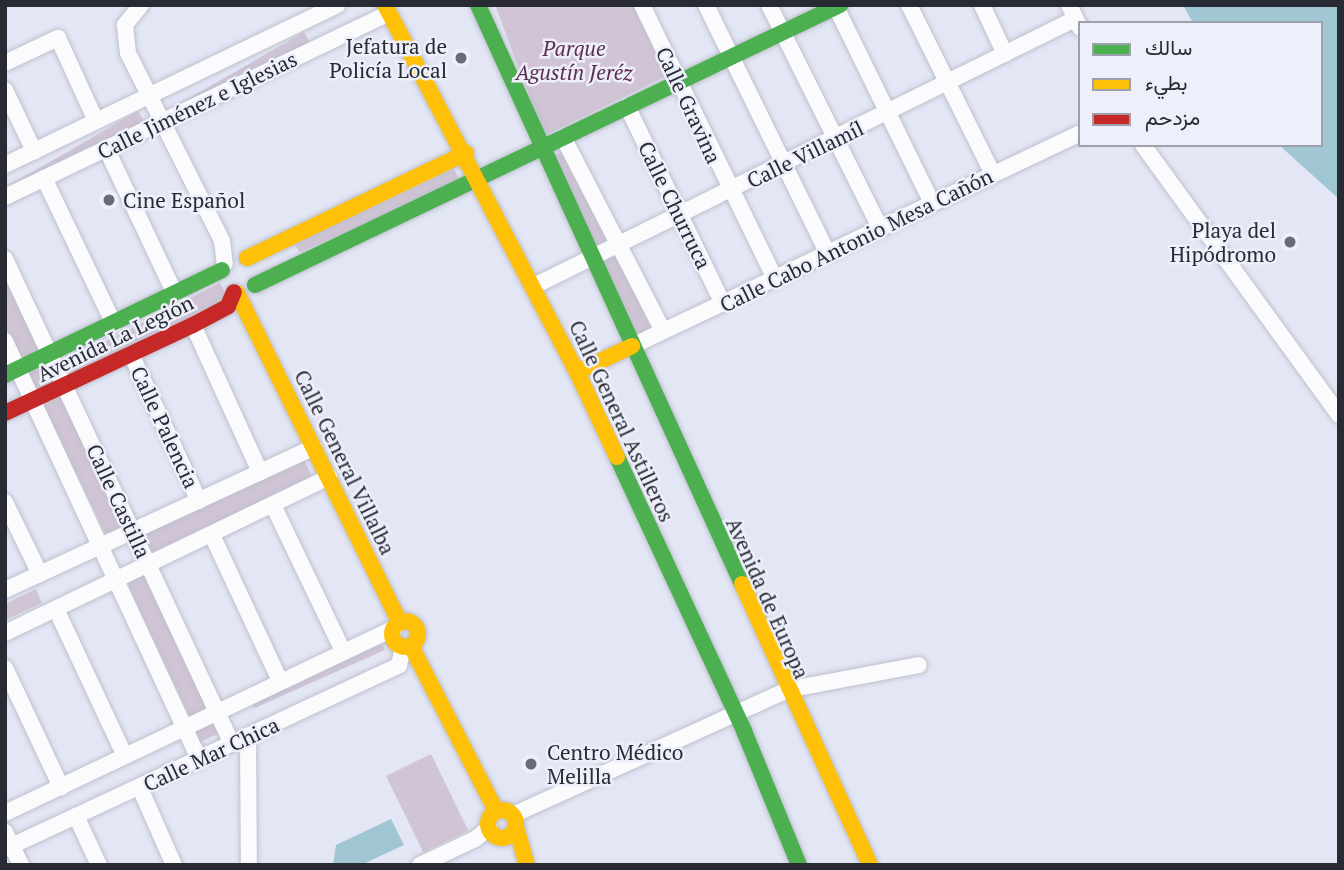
<!DOCTYPE html>
<html>
<head>
<meta charset="utf-8">
<style>
	body { margin:0 }
	#map { position:relative; width:1344px; height:870px; overflow:hidden; background:#e3e6f5; font-family:"PT Serif",Vazirmatn,serif }
	div>[style] { position:absolute }
	.green>* { inset:0; background:#d0c4d5; transform-origin:0 0 }
	.water>* { inset:0; background:#a0c5d3 }
	.roads { filter:drop-shadow(0 0 2px #bec0cc) drop-shadow(0 0 2px #bec0cc) }
	.street>* { height:16px; margin:-8px; padding:0 8px; transform-origin:8px; border-radius:8px; background:#fbfbfe }
	.fast>* { height:16px; margin:-8px; padding:0 8px; transform-origin:8px; border-radius:8px; background:#4caf50 }
	.slow>* { height:16px; margin:-8px; padding:0 8px; transform-origin:8px; border-radius:8px; background:#ffc107 }
	.slow>.ring { margin:-8px; padding:0; box-sizing:content-box; background:none; border:16px solid #ffc107; border-radius:50% }
	.jam>* { height:16px; margin:-8px; padding:0 8px; transform-origin:8px; border-radius:8px; background:#c62828 }
	.dots>* { width:19px; height:19px; translate:-50% -50%; box-sizing:border-box; border:4px solid #edeffa; border-radius:50% }
	span { translate:-50% -50%; white-space:nowrap; text-align:center; line-height:1.15; -webkit-text-stroke:5px #edeffa; paint-order:stroke }
	.poi-label { font-size:21px; color:#282a34 }
	.right { translate:-100% -50%; text-align:right }
	.left { translate:0 -50%; text-align:left }
	.park-label { font-size:21px; color:#5d2d52; font-style:italic }
	.street-label { font-size:21px; color:#282a34 }
	.frame { position:absolute; inset:0; border:7px solid #282a34; pointer-events:none }
	.legend { position:absolute; left:1078px; top:21px; width:245px; height:126px; box-sizing:border-box; background:#edeffa; border:2px solid #9ea0ab; margin:0; padding:9px 12px; list-style:none; font-size:21px; color:#282a34 }
	.legend li { display:flex; align-items:center; gap:14px; height:35px }
	.legend b { width:35px; border:2px solid #9ea0ab }
</style>
</head>
<body>
<div id="map">
	<div class="green">
		<div style="clip-path:polygon(495px 5px,634px 5px,670px 74px,544px 136px)"></div>
		<div style="left:304px;top:32px;width:14px;height:144px;rotate:60deg"></div>
		<div style="left:138px;top:111px;width:14px;height:147px;rotate:60deg"></div>
		<div style="clip-path:polygon(564px 151px,609px 242px,597px 248px,554px 156px)"></div>
		<div style="clip-path:polygon(454px 169px,462px 184px,300px 252px,294px 244px)"></div>
		<div style="clip-path:polygon(615px 255px,652px 330px,638px 337px,603px 261px)"></div>
		<div style="clip-path:polygon(5px 278px,40px 352px,22px 361px,5px 326px)"></div>
		<div style="left:220px;top:283px;width:20px;height:178px;rotate:63deg"></div>
		<div style="left:47px;top:365px;width:20px;height:21px;rotate:66deg"></div>
		<div style="left:60px;top:397px;width:147px;height:19px;rotate:64deg"></div>
		<div style="left:304px;top:459px;width:21px;height:178px;rotate:65deg"></div>
		<div style="left:145px;top:574px;width:150px;height:20px;rotate:65deg"></div>
		<div style="clip-path:polygon(36px 589px,42px 603px,5px 620px,5px 604px)"></div>
		<div style="left:380px;top:639px;width:12px;height:143px;rotate:66deg"></div>
		<div style="left:212px;top:718px;width:17px;height:25px;rotate:66deg"></div>
		<div style="left:431px;top:754px;width:85px;height:50px;rotate:64deg"></div>
	</div>
	<div class="water">
		<div style="clip-path:polygon(1183px 5px,1339px 5px,1339px 199px,1279px 145px,1321px 145px,1321px 23px,1193px 23px)"></div>
		<div style="clip-path:polygon(391px 819px,404px 845px,361px 865px,333px 865px,336px 845px)"></div>
	</div>
	<div class="roads">
		<div class="street">
			<div style="left:141px;top:5px;width:26px;rotate:129deg"></div>
			<div style="left:125px;top:25px;width:28px;rotate:84deg"></div>
			<div style="left:128px;top:53px;width:210px;rotate:63.4deg"></div>
			<div style="left:222px;top:241px;width:23px;rotate:83deg"></div>
			<div style="left:642px;top:5px;width:305px;rotate:64.1deg"></div>
			<div style="left:706px;top:5px;width:277px;rotate:63.9deg"></div>
			<div style="left:769px;top:5px;width:249px;rotate:63.5deg"></div>
			<div style="left:835px;top:5px;width:220px;rotate:63.9deg"></div>
			<div style="left:909px;top:5px;width:189px;rotate:63.6deg"></div>
			<div style="left:982px;top:5px;width:54px;rotate:64.9deg"></div>
			<div style="left:1069px;top:5px;width:25px;rotate:64deg"></div>
			<div style="left:5px;top:63px;width:59px;rotate:-25.3deg"></div>
			<div style="left:58px;top:38px;width:91px;rotate:65.4deg"></div>
			<div style="left:5px;top:90px;width:68px;rotate:64.6deg"></div>
			<div style="left:627px;top:106px;width:220px;rotate:64.1deg"></div>
			<div style="left:563px;top:137px;width:218px;rotate:62.7deg"></div>
			<div style="left:1143px;top:145px;width:334px;rotate:54deg"></div>
			<div style="left:106px;top:148px;width:161px;rotate:64.7deg"></div>
			<div style="left:5px;top:165px;width:369px;rotate:-25.7deg"></div>
			<div style="left:44px;top:178px;width:162px;rotate:64.4deg"></div>
			<div style="left:5px;top:197px;width:426px;rotate:-25.6deg"></div>
			<div style="left:5px;top:259px;width:535px;rotate:64.92deg"></div>
			<div style="left:534px;top:286px;width:603px;rotate:-26.27deg"></div>
			<div style="left:193px;top:325px;width:162px;rotate:65.5deg"></div>
			<div style="left:5px;top:341px;width:461px;rotate:65.1deg"></div>
			<div style="left:632px;top:346px;width:496px;rotate:-25.4deg"></div>
			<div style="left:131px;top:354px;width:162px;rotate:65.2deg"></div>
			<div style="left:5px;top:502px;width:80px;rotate:64.1deg"></div>
			<div style="left:273px;top:505px;width:162px;rotate:64.4deg"></div>
			<div style="left:212px;top:535px;width:161px;rotate:65deg"></div>
			<div style="left:5px;top:590px;width:340px;rotate:-24.8deg"></div>
			<div style="left:56px;top:609px;width:162px;rotate:64.9deg"></div>
			<div style="left:5px;top:633px;width:360px;rotate:-25.7deg"></div>
			<div style="left:5px;top:668px;width:132px;rotate:64.8deg"></div>
			<div style="left:248px;top:737px;width:128px;rotate:89.6deg"></div>
			<div style="left:140px;top:788px;width:84px;rotate:66.2deg"></div>
			<div style="left:5px;top:813px;width:431px;rotate:-25.4deg"></div>
			<div style="left:513px;top:815px;width:301px;rotate:-24.5deg"></div>
			<div style="left:787px;top:690px;width:134px;rotate:-10.7deg"></div>
			<div style="left:76px;top:816px;width:54px;rotate:64.9deg"></div>
			<div style="left:5px;top:832px;width:37px;rotate:64deg"></div>
			<div style="left:5px;top:849px;width:435px;rotate:-25deg"></div>
			<div style="left:399px;top:665px;width:18px;rotate:-77deg"></div>
			<div style="left:420px;top:865px;width:61px;rotate:-25.3deg"></div>
			<div style="left:475px;top:839px;width:18px;rotate:-38deg"></div>
		</div>
		<div class="fast">
			<div style="left:478px;top:5px;width:636px;rotate:65.49deg"></div>
			<div style="left:255px;top:285px;width:649px;rotate:-25.58deg"></div>
			<div style="left:5px;top:375px;width:241px;rotate:-25.8deg"></div>
			<div style="left:617px;top:457px;width:302px;rotate:65.1deg"></div>
			<div style="left:744px;top:731px;width:145px;rotate:67.7deg"></div>
		</div>
		<div class="slow">
			<div style="left:385px;top:5px;width:414px;rotate:62.4deg"></div>
			<div style="left:577px;top:372px;width:94px;rotate:64.8deg"></div>
			<div style="left:247px;top:258px;width:243px;rotate:-25.6deg"></div>
			<div style="left:237px;top:293px;width:368px;rotate:63.7deg"></div>
			<div style="left:577px;top:372px;width:61px;rotate:-25.3deg"></div>
			<div style="left:742px;top:584px;width:309px;rotate:65.5deg"></div>
			<div class="ring" style="left:392px;top:621px;width:10px;height:10px"></div>
			<div style="left:411px;top:646px;width:186px;rotate:62.7deg"></div>
			<div class="ring" style="left:488px;top:810px;width:12px;height:12px"></div>
			<div style="left:516px;top:827px;width:40px;rotate:74deg"></div>
		</div>
		<div class="jam">
			<div style="left:5px;top:413px;width:208px;rotate:-25.1deg"></div>
			<div style="left:193px;top:325px;width:40px;rotate:-28deg"></div>
			<div style="left:228px;top:306px;width:15px;rotate:-67deg"></div>
		</div>
	</div>
	<div class="dots">
		<div style="left:461px;top:58px;background:#696c78"></div>
		<div style="left:109px;top:200px;background:#696c78"></div>
		<div style="left:1290px;top:242px;background:#696c78"></div>
		<div style="left:531px;top:764px;background:#696c78"></div>
	</div>
	<div class="poi-label">
		<span class="right" style="left:447px;top:58px">Jefatura de<br>Policía Local</span>
		<span class="left" style="left:123px;top:200px">Cine Español</span>
		<span class="right" style="left:1276px;top:242px">Playa del<br>Hipódromo</span>
		<span class="left" style="left:547px;top:764px">Centro Médico<br>Melilla</span>
	</div>
	<div class="park-label">
		<span style="left:574px;top:60px">Parque<br>Agustín Jeréz</span>
	</div>
	<div class="street-label">
		<span style="left:197px;top:105px;rotate:-26deg">Calle Jiménez e Iglesias</span>
		<span style="left:689px;top:105px;rotate:65deg">Calle Gravina</span>
		<span style="left:805px;top:154px;rotate:-26deg">Calle Villamíl</span>
		<span style="left:675px;top:205px;rotate:64deg">Calle Churruca</span>
		<span style="left:856px;top:240px;rotate:-26deg">Calle Cabo Antonio Mesa Cañón</span>
		<span style="left:115px;top:338px;rotate:-26deg">Avenida La Legión</span>
		<span style="left:622px;top:421px;rotate:65deg">Calle General Astilleros</span>
		<span style="left:165px;top:427px;rotate:65deg">Calle Palencia</span>
		<span style="left:345px;top:462px;rotate:64deg">Calle General Villalba</span>
		<span style="left:119px;top:501px;rotate:65deg">Calle Castilla</span>
		<span style="left:768px;top:598px;rotate:66deg">Avenida de Europa</span>
		<span style="left:211px;top:754px;rotate:-25deg">Calle Mar Chica</span>
	</div>
	<div class="frame"></div>
	<ul class="legend">
	<li><b style="height:9px;background:#4caf50"></b>سالك</li>
	<li><b style="height:9px;background:#ffc107"></b>بطيء</li>
	<li><b style="height:9px;background:#c62828"></b>مزدحم</li>
	</ul>
</div>
</body>
</html>
